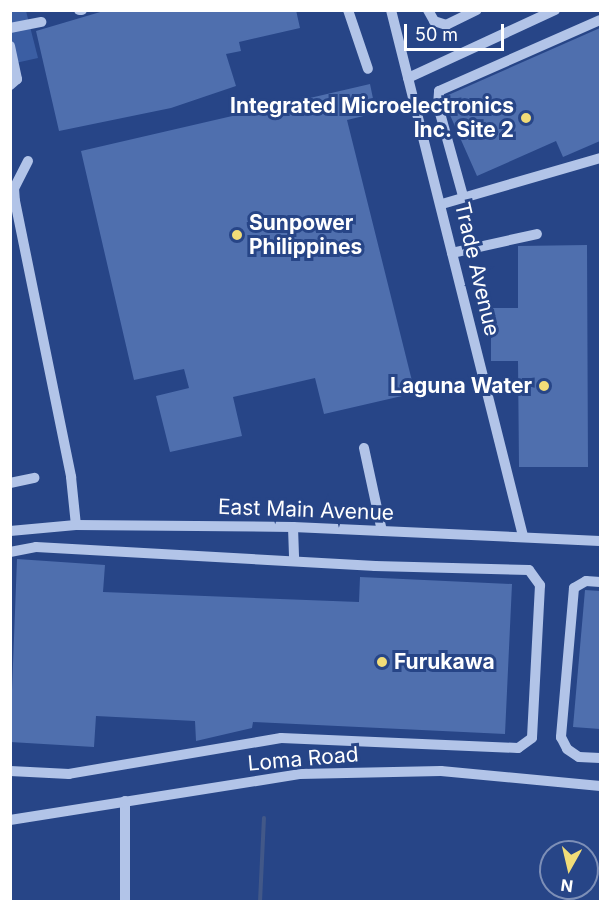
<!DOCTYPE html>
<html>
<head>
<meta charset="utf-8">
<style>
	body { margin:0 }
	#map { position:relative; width:611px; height:912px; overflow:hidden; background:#274587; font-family:Inter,sans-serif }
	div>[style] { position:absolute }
	.green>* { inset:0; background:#3b5ea3 }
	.stream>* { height:4px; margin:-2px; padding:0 2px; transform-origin:2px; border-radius:2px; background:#425888 }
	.building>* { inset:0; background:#4f6fae }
	.minor>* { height:10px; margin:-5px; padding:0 5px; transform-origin:5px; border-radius:5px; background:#b2c4e8 }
	.dots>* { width:16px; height:16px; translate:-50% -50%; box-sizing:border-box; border:3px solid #274587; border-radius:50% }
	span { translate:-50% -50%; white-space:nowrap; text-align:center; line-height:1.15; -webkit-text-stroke:6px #274587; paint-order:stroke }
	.poi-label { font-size:21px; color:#fff; font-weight:700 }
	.right { translate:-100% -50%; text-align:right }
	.left { translate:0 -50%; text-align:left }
	.street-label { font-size:21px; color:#fff }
	.frame { position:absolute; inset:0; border:12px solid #fff; pointer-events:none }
	.north { position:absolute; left:539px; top:840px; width:60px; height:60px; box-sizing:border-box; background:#274587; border:2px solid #7d8fb7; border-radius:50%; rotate:188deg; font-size:16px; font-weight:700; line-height:24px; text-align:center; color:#fff }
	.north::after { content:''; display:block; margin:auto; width:21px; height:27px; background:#f1dc78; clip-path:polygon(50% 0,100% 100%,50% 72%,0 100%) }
	.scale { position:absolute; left:404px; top:24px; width:100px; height:27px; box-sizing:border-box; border:3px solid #fff; border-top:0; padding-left:8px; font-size:18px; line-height:21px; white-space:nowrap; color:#fff; -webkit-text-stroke:4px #274587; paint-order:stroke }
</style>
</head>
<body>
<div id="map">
	<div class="green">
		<div style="clip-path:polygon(10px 11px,26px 11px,38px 58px,11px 64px)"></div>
	</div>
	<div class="stream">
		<div style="left:260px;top:902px;width:84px;rotate:-87.3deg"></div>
	</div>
	<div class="building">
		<div style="clip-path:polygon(107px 10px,296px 10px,300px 28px,239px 42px,241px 51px,226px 54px,236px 86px,171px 108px,59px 131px,36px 31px)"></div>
		<div style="clip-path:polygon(600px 28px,600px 141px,563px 157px,556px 141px,477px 176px,446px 106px,446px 96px)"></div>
		<div style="clip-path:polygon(370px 84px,376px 113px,347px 120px,415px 393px,324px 414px,315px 378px,233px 397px,242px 436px,170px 452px,156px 396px,189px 388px,184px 369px,134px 380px,81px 151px)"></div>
		<div style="clip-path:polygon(587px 245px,588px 467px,519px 467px,518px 361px,491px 361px,491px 308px,518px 308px,518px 246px)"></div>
		<div style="clip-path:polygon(17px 559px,105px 565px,103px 592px,359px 602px,360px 577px,512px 584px,505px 734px,253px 722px,252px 728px,196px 741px,195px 721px,96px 716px,94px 747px,10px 742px)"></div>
		<div style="clip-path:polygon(585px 590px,600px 591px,600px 729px,573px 727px)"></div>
	</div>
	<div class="minor">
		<div style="left:79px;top:10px;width:3px"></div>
		<div style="left:348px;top:10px;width:62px;rotate:71.3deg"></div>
		<div style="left:391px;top:10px;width:542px;rotate:75.91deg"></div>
		<div style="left:428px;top:10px;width:13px;rotate:61deg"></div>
		<div style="left:434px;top:21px;width:13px;rotate:18deg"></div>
		<div style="left:446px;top:25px;width:34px;rotate:-26deg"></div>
		<div style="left:10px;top:28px;width:32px;rotate:-11deg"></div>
		<div style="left:10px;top:46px;width:34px;rotate:78deg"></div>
		<div style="left:17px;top:79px;width:9px;rotate:139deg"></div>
		<div style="left:408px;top:78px;width:162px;rotate:-24.8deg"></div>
		<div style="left:28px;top:161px;width:30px;rotate:117deg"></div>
		<div style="left:14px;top:188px;width:13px;rotate:86deg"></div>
		<div style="left:15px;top:201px;width:282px;rotate:78.5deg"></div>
		<div style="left:71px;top:477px;width:48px;rotate:84.1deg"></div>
		<div style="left:463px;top:196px;width:93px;rotate:-105.5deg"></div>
		<div style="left:438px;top:106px;width:15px;rotate:-86deg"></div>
		<div style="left:439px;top:91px;width:176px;rotate:-23.8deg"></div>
		<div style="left:442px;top:204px;width:165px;rotate:-16.2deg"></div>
		<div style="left:452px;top:253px;width:87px;rotate:-12.6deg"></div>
		<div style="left:364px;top:448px;width:85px;rotate:77.8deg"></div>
		<div style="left:10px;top:483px;width:25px;rotate:-12deg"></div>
		<div style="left:293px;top:527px;width:33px;rotate:88deg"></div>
		<div style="left:10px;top:531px;width:66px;rotate:-5.2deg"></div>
		<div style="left:76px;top:525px;width:217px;rotate:0.5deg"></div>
		<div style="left:293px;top:527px;width:307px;rotate:2.6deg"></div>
		<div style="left:10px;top:552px;width:26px;rotate:-11deg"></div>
		<div style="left:36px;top:547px;width:340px;rotate:3.2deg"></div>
		<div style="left:375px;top:566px;width:154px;rotate:1.5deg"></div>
		<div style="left:529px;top:570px;width:19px;rotate:54deg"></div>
		<div style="left:540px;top:585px;width:153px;rotate:93deg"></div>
		<div style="left:532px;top:738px;width:17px;rotate:144deg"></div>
		<div style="left:518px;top:748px;width:237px;rotate:-177.6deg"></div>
		<div style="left:281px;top:738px;width:215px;rotate:170.4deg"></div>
		<div style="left:69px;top:774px;width:59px;rotate:-177.1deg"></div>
		<div style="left:600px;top:582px;width:14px;rotate:-176deg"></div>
		<div style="left:586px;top:581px;width:14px;rotate:150deg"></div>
		<div style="left:574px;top:588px;width:150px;rotate:95deg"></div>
		<div style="left:561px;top:737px;width:13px;rotate:63deg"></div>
		<div style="left:567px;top:749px;width:14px;rotate:34deg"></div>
		<div style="left:579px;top:757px;width:21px;rotate:3deg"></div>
		<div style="left:125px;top:801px;width:101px;rotate:90deg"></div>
		<div style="left:10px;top:820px;width:293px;rotate:-9deg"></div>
		<div style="left:299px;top:774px;width:142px;rotate:-1.2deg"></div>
		<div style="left:441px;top:771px;width:160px;rotate:5.4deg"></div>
	</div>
	<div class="dots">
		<div style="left:526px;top:118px;background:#f1dc78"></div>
		<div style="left:237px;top:235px;background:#f1dc78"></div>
		<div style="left:544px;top:386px;background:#f1dc78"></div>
		<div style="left:382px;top:662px;background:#f1dc78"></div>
	</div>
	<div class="poi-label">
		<span class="right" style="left:514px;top:118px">Integrated Microelectronics<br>Inc. Site 2</span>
		<span class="left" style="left:249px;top:235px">Sunpower<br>Philippines</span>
		<span class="right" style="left:532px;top:386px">Laguna Water</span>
		<span class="left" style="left:394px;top:662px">Furukawa</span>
	</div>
	<div class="street-label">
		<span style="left:477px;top:269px;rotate:77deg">Trade Avenue</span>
		<span style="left:306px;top:510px;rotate:2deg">East Main Avenue</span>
		<span style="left:303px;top:759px;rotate:-5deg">Loma Road</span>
	</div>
	<div class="frame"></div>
	<div class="north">N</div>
	<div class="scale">50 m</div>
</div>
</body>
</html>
